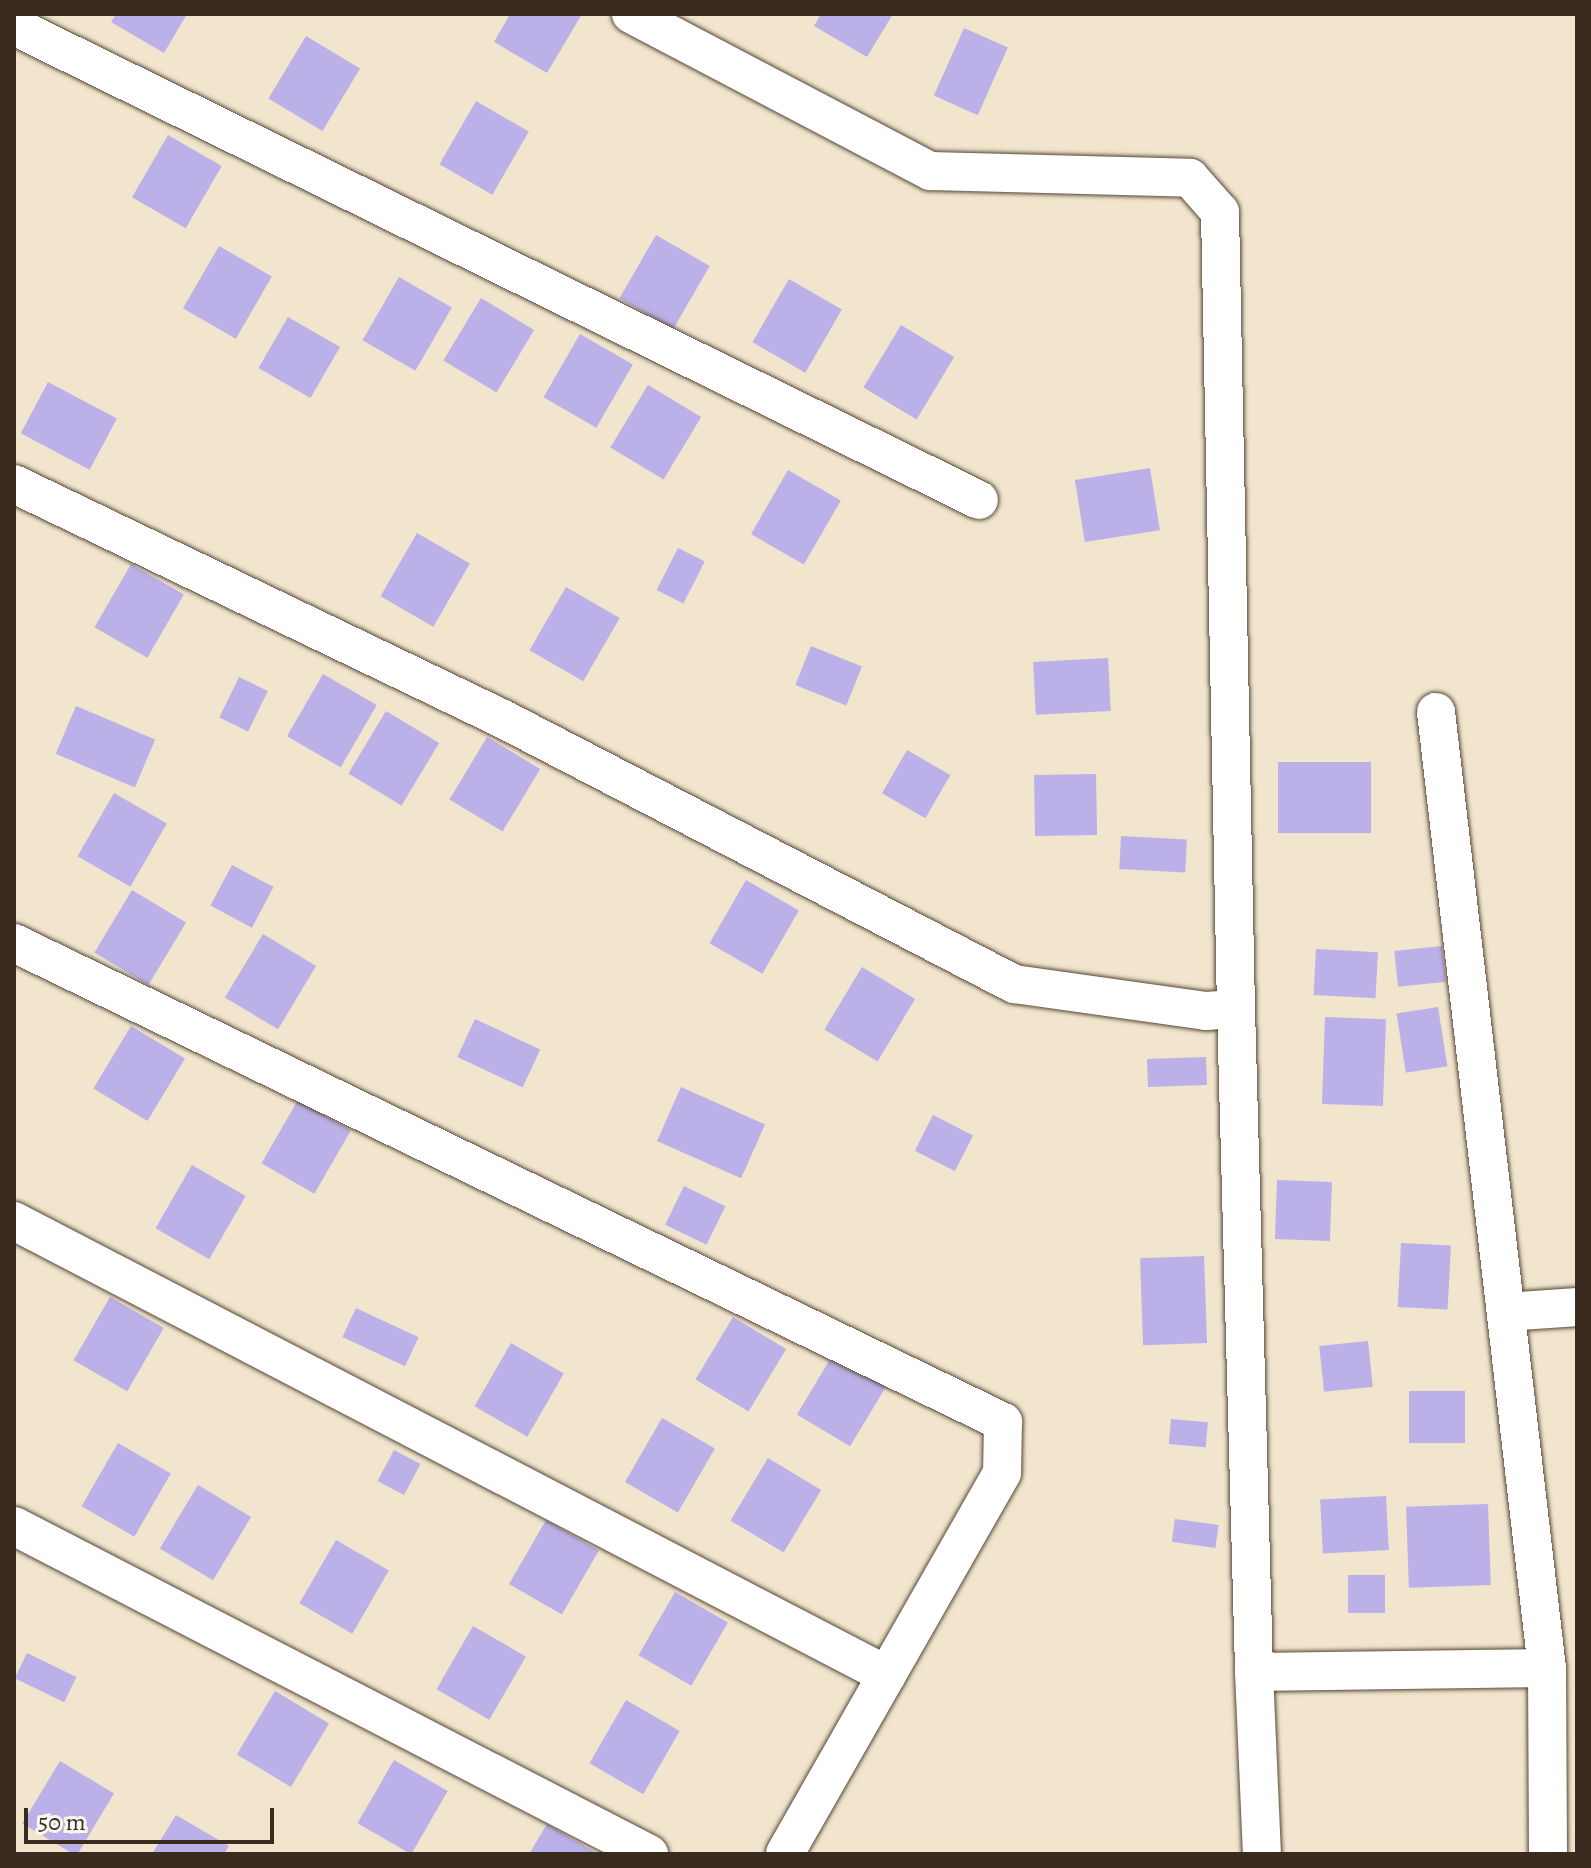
<!DOCTYPE html>
<html>
<head>
<meta charset="utf-8">
<style>
	body { margin:0 }
	#map { position:relative; width:1591px; height:1868px; overflow:hidden; background:#f1e5cd; font-family:Alegreya,serif }
	div>[style] { position:absolute }
	.building>* { inset:0; background:#bbb0e7; transform-origin:0 0 }
	.roads { filter:drop-shadow(0 0 2px #564638) drop-shadow(0 0 2px #564638) }
	.minor>* { height:38px; margin:-19px; padding:0 19px; transform-origin:19px; border-radius:19px; background:#fff }
	span { translate:-50% -50%; white-space:nowrap; text-align:center; line-height:1.15; -webkit-text-stroke:7px #f6f6f2; paint-order:stroke }
	.frame { position:absolute; inset:0; border:16px solid #3b2a1e; pointer-events:none }
	.scale { position:absolute; left:24px; top:1808px; width:250px; height:36px; box-sizing:border-box; border:4px solid #3b2a1e; border-top:0; padding-left:10px; font-size:24px; line-height:28px; white-space:nowrap; color:#3b2a1e; -webkit-text-stroke:6px #f6f6f2; paint-order:stroke }
</style>
</head>
<body>
<div id="map">
	<div class="building">
		<div style="clip-path:polygon(116px 14px,187px 14px,164px 53px,111px 22px)"></div>
		<div style="clip-path:polygon(510px 14px,582px 14px,547px 73px,494px 42px)"></div>
		<div style="clip-path:polygon(821px 14px,893px 14px,867px 57px,814px 26px)"></div>
		<div style="left:964px;top:28px;width:48px;height:74px;rotate:24deg"></div>
		<div style="left:306px;top:36px;width:63px;height:73px;rotate:31deg"></div>
		<div style="left:476px;top:101px;width:61px;height:73px;rotate:30deg"></div>
		<div style="left:168px;top:135px;width:62px;height:72px;rotate:30deg"></div>
		<div style="left:656px;top:235px;width:62px;height:73px;rotate:30deg"></div>
		<div style="left:219px;top:246px;width:61px;height:72px;rotate:30deg"></div>
		<div style="left:399px;top:277px;width:61px;height:73px;rotate:30deg"></div>
		<div style="left:789px;top:279px;width:61px;height:73px;rotate:30deg"></div>
		<div style="left:481px;top:298px;width:62px;height:73px;rotate:31deg"></div>
		<div style="left:288px;top:317px;width:60px;height:59px;rotate:30deg"></div>
		<div style="left:901px;top:325px;width:62px;height:73px;rotate:31deg"></div>
		<div style="left:580px;top:334px;width:61px;height:73px;rotate:30deg"></div>
		<div style="left:48px;top:382px;width:78px;height:58px;rotate:28deg"></div>
		<div style="left:648px;top:385px;width:62px;height:73px;rotate:31deg"></div>
		<div style="left:1150px;top:468px;width:63px;height:76px;rotate:81deg"></div>
		<div style="left:788px;top:470px;width:61px;height:74px;rotate:30deg"></div>
		<div style="left:417px;top:533px;width:61px;height:73px;rotate:30deg"></div>
		<div style="left:678px;top:548px;width:30px;height:47px;rotate:27deg"></div>
		<div style="left:131px;top:564px;width:61px;height:73px;rotate:30deg"></div>
		<div style="left:566px;top:587px;width:62px;height:73px;rotate:30deg"></div>
		<div style="left:811px;top:646px;width:55px;height:42px;rotate:22deg"></div>
		<div style="left:1108px;top:658px;width:53px;height:75px;rotate:87deg"></div>
		<div style="left:323px;top:674px;width:62px;height:72px;rotate:30deg"></div>
		<div style="left:239px;top:677px;width:32px;height:45px;rotate:26deg"></div>
		<div style="left:76px;top:706px;width:86px;height:52px;rotate:23deg"></div>
		<div style="left:386px;top:711px;width:62px;height:73px;rotate:31deg"></div>
		<div style="left:487px;top:737px;width:62px;height:73px;rotate:31deg"></div>
		<div style="left:907px;top:750px;width:50px;height:50px;rotate:30deg"></div>
		<div style="left:1278px;top:762px;width:93px;height:71px"></div>
		<div style="left:1096px;top:774px;width:61px;height:62px;rotate:89deg"></div>
		<div style="left:114px;top:793px;width:61px;height:73px;rotate:30deg"></div>
		<div style="left:1121px;top:836px;width:66px;height:33px;rotate:3deg"></div>
		<div style="left:232px;top:865px;width:47px;height:46px;rotate:28deg"></div>
		<div style="left:746px;top:880px;width:61px;height:73px;rotate:30deg"></div>
		<div style="left:132px;top:890px;width:63px;height:73px;rotate:31deg"></div>
		<div style="left:263px;top:934px;width:62px;height:74px;rotate:31deg"></div>
		<div style="left:1442px;top:946px;width:36px;height:48px;rotate:84deg"></div>
		<div style="left:1316px;top:949px;width:62px;height:46px;rotate:3deg"></div>
		<div style="left:862px;top:967px;width:62px;height:73px;rotate:31deg"></div>
		<div style="left:1438px;top:1007px;width:60px;height:42px;rotate:81deg"></div>
		<div style="left:1325px;top:1017px;width:61px;height:87px;rotate:2deg"></div>
		<div style="left:475px;top:1019px;width:72px;height:42px;rotate:25deg"></div>
		<div style="left:131px;top:1026px;width:63px;height:73px;rotate:31deg"></div>
		<div style="left:1206px;top:1057px;width:28px;height:59px;rotate:88deg"></div>
		<div style="left:681px;top:1087px;width:92px;height:59px;rotate:24deg"></div>
		<div style="left:298px;top:1100px;width:61px;height:73px;rotate:30deg"></div>
		<div style="left:933px;top:1115px;width:45px;height:40px;rotate:27deg"></div>
		<div style="left:192px;top:1165px;width:62px;height:73px;rotate:30deg"></div>
		<div style="left:1277px;top:1180px;width:55px;height:59px;rotate:2deg"></div>
		<div style="left:684px;top:1186px;width:46px;height:43px;rotate:26deg"></div>
		<div style="left:1401px;top:1243px;width:50px;height:64px;rotate:3deg"></div>
		<div style="left:1204px;top:1256px;width:87px;height:64px;rotate:88deg"></div>
		<div style="left:110px;top:1297px;width:62px;height:73px;rotate:30deg"></div>
		<div style="left:356px;top:1308px;width:69px;height:32px;rotate:25deg"></div>
		<div style="left:733px;top:1317px;width:62px;height:73px;rotate:31deg"></div>
		<div style="left:1368px;top:1341px;width:46px;height:49px;rotate:84deg"></div>
		<div style="left:511px;top:1343px;width:61px;height:73px;rotate:30deg"></div>
		<div style="left:835px;top:1351px;width:62px;height:74px;rotate:31deg"></div>
		<div style="left:1409px;top:1391px;width:56px;height:52px"></div>
		<div style="left:662px;top:1418px;width:61px;height:74px;rotate:30deg"></div>
		<div style="left:1171px;top:1419px;width:37px;height:25px;rotate:5deg"></div>
		<div style="left:118px;top:1443px;width:61px;height:73px;rotate:30deg"></div>
		<div style="left:394px;top:1450px;width:30px;height:35px;rotate:28deg"></div>
		<div style="left:768px;top:1458px;width:62px;height:73px;rotate:31deg"></div>
		<div style="left:198px;top:1485px;width:62px;height:74px;rotate:31deg"></div>
		<div style="left:1386px;top:1496px;width:54px;height:66px;rotate:87deg"></div>
		<div style="left:1488px;top:1504px;width:81px;height:82px;rotate:88deg"></div>
		<div style="left:1175px;top:1519px;width:44px;height:23px;rotate:8deg"></div>
		<div style="left:546px;top:1520px;width:61px;height:74px;rotate:30deg"></div>
		<div style="left:336px;top:1540px;width:61px;height:73px;rotate:30deg"></div>
		<div style="left:1348px;top:1575px;width:37px;height:38px"></div>
		<div style="left:675px;top:1592px;width:61px;height:73px;rotate:30deg"></div>
		<div style="left:473px;top:1626px;width:61px;height:73px;rotate:30deg"></div>
		<div style="left:27px;top:1653px;width:55px;height:28px;rotate:26deg"></div>
		<div style="left:275px;top:1691px;width:63px;height:74px;rotate:31deg"></div>
		<div style="left:626px;top:1700px;width:62px;height:73px;rotate:30deg"></div>
		<div style="left:394px;top:1760px;width:62px;height:73px;rotate:30deg"></div>
		<div style="left:60px;top:1761px;width:63px;height:73px;rotate:31deg"></div>
		<div style="clip-path:polygon(176px 1815px,229px 1846px,224px 1854px,152px 1854px)"></div>
		<div style="clip-path:polygon(547px 1824px,598px 1854px,529px 1854px)"></div>
	</div>
	<div class="roads">
		<div class="minor">
			<div style="left:631px;top:14px;width:338px;rotate:27.7deg"></div>
			<div style="left:930px;top:171px;width:260px;rotate:1.5deg"></div>
			<div style="left:1190px;top:178px;width:45px;rotate:48.6deg"></div>
			<div style="left:1220px;top:212px;width:797px;rotate:88.85deg"></div>
			<div style="left:14px;top:26px;width:1075px;rotate:26.16deg"></div>
			<div style="left:14px;top:484px;width:543px;rotate:25.67deg"></div>
			<div style="left:503px;top:719px;width:576px;rotate:27.41deg"></div>
			<div style="left:1014px;top:984px;width:194px;rotate:8deg"></div>
			<div style="left:1206px;top:1011px;width:30px;rotate:-4deg"></div>
			<div style="left:1236px;top:1009px;width:663px;rotate:88.44deg"></div>
			<div style="left:1254px;top:1672px;width:293px;rotate:-0.8deg"></div>
			<div style="left:1436px;top:712px;width:962px;rotate:83.38deg"></div>
			<div style="left:1547px;top:1668px;width:186px;rotate:89.7deg"></div>
			<div style="left:14px;top:943px;width:1099px;rotate:25.84deg"></div>
			<div style="left:1003px;top:1422px;width:51px;rotate:91.1deg"></div>
			<div style="left:1002px;top:1473px;width:438px;rotate:119.7deg"></div>
			<div style="left:14px;top:1221px;width:984px;rotate:27.48deg"></div>
			<div style="left:1506px;top:1312px;width:71px;rotate:-4deg"></div>
			<div style="left:14px;top:1526px;width:715px;rotate:27.32deg"></div>
			<div style="left:1254px;top:1672px;width:182px;rotate:87.5deg"></div>
		</div>
	</div>
	<div class="frame"></div>
	<div class="scale">50 m</div>
</div>
</body>
</html>
